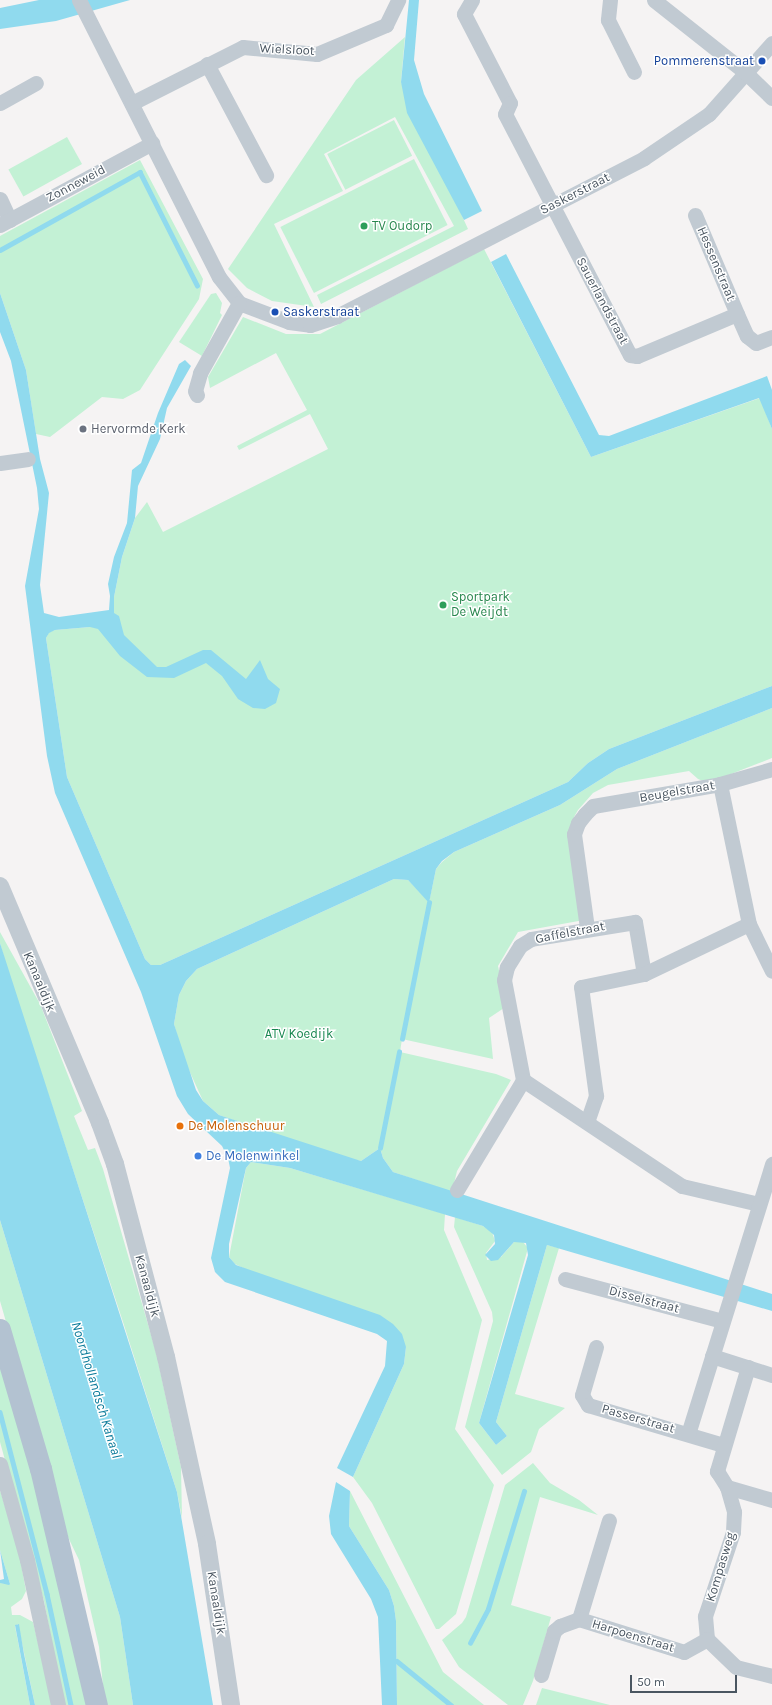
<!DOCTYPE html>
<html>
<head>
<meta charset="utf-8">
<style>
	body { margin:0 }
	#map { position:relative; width:772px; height:1705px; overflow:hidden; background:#f5f3f3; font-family:Karla,sans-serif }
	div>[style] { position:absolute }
	.green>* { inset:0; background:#c3f1d5; transform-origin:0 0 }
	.water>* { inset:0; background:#90daee }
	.stream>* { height:4.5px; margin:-2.25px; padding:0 2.25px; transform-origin:2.25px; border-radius:2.25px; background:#90daee }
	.minor>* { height:15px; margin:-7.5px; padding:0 7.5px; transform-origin:7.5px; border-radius:7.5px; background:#c1cad2 }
	.tertiary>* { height:18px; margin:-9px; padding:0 9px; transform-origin:9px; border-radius:9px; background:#c1cad2 }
	.primary>* { height:22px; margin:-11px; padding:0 11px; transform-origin:11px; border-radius:11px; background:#b3c2d1 }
	.dots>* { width:11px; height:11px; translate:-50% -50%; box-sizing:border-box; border:2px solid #fff; border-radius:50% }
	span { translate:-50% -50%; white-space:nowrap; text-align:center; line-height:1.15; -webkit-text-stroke:3px #fff; paint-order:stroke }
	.street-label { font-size:13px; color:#4a5661 }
	.transit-label { font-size:13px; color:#164399 }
	.right { translate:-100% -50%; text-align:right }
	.left { translate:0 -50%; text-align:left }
	.leisure-label { font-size:13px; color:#27864d }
	.worship-label { font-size:13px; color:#5b616d }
	.park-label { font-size:13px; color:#17864f }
	.food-label { font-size:13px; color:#c56008 }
	.shop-label { font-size:13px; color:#366cbe }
	.water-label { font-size:14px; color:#0c7c9b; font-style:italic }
	.scale { position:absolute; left:630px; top:1675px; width:107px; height:18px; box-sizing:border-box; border:2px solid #4a5661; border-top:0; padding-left:5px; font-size:12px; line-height:14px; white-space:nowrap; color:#4a5661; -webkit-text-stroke:3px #fff; paint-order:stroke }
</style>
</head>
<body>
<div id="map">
	<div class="green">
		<div style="clip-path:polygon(405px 37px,401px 82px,468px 229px,321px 304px,317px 295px,454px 226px,395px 117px,324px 154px,343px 191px,274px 224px,314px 307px,272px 301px,247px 288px,228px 269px,356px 80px)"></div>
		<div style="left:394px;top:120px;width:40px;height:75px;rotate:63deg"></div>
		<div style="left:67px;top:137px;width:31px;height:67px;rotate:61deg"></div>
		<div style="left:414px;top:159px;width:74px;height:150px;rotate:63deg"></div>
		<div style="clip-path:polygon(140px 160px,203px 279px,199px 299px,140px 390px,123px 399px,102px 397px,50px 437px,36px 434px,26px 370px,0 293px,0 236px)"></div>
		<div style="clip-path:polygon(484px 249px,591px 457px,760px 398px,772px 429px,772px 686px,609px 749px,588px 763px,568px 782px,160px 965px,151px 965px,145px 959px,67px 777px,46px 638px,49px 632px,55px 630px,90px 627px,114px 613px,114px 597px,122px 557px,135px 518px,147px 502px,163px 532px,328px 449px,310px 414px,239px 450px,237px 446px,307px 410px,276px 353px,210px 388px,208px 377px,243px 317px,286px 334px,320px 334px)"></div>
		<div style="clip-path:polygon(216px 293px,222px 303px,220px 313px,222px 315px,202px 356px,179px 342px,211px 294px)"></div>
		<div style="clip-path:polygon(772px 708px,772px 758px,708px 783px,698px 779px,689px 771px,608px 785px,593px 793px,578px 810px,574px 817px,584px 920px,518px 932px,498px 966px,507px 1006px,489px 1018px,493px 1059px,402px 1039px,400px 1052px,496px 1074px,511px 1080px,457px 1171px,452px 1192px,393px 1172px,383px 1158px,380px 1148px,361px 1161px,341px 1157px,219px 1115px,203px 1101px,184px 1059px,174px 1024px,179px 995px,186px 981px,197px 969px,394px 879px,408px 880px,429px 902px,436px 869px,442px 862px,454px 852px,560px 805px,617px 769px)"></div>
		<div style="clip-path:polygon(0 932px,40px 1004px,82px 1111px,74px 1116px,88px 1150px,95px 1148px,103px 1169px,156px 1352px,181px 1467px,182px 1518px,177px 1492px,123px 1322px,8px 972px,0 943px)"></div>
		<div style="clip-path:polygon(251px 1162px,290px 1168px,445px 1214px,444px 1230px,482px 1320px,455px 1429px,494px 1485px,456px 1614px,439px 1629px,436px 1629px,372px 1503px,353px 1477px,404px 1364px,406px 1347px,235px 1264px,229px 1257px,246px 1168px)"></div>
		<div style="clip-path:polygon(455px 1217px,483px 1226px,492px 1232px,495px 1241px,486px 1253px,487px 1260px,501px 1257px,514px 1242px,523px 1242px,528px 1248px,479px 1423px,496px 1445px,507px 1436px,496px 1422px,547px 1245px,559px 1248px,515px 1394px,565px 1408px,539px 1429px,531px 1452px,502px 1475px,465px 1427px,493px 1321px,492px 1312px,454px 1227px)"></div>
		<div style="clip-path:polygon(0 1220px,120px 1617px,133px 1705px,105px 1705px,99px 1647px,79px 1560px,68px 1537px,0 1301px)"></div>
		<div style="clip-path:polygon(0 1359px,24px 1439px,88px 1705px,64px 1705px,44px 1601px,0 1442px)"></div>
		<div style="clip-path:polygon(533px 1463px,550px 1483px,579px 1500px,598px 1515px,540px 1497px,511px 1605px,551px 1617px,533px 1681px,523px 1705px,508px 1705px,459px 1667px,442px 1640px,462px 1623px,466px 1617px,505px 1485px)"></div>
		<div style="clip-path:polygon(0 1490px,19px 1553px,26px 1591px,22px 1599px,11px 1607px,12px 1615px,20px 1615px,33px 1622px,53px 1705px,35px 1705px,18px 1624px,15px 1626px,30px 1705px,0 1705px,0 1583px,10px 1584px,0 1550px)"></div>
		<div style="clip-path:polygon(350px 1491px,443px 1672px,484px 1705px,397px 1705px,396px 1621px,394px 1606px,389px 1590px,349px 1526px)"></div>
		<div style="clip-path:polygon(542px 1688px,610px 1705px,536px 1705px)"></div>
	</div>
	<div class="water">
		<div style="clip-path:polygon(39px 0,130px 0,56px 21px,0 29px,0 8px)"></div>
		<div style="clip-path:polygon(409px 0,419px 0,414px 60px,424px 94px,482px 211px,464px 220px,407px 113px,401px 82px)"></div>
		<div style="clip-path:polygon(506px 254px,599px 435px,609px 436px,767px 376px,772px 390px,772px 429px,759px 398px,591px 457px,491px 262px)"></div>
		<div style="clip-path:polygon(0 293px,26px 370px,40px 459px,49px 493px,40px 585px,44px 613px,59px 617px,109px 610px,110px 596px,108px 584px,114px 557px,127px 523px,132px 470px,141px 463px,158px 413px,179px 364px,185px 360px,191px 366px,167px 408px,160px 439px,138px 486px,135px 518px,122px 557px,114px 597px,114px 613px,119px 616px,124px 635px,157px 667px,166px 667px,203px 650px,211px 650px,246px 679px,260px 660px,268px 679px,280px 689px,276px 703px,265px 709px,253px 708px,238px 699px,222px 676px,206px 663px,174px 678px,147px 677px,120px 656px,98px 629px,90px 627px,55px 630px,49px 633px,46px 638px,67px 777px,145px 959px,151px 965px,160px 965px,568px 782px,588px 763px,609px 749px,772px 686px,772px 708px,617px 769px,560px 805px,454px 852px,442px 861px,436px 869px,429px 903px,408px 880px,394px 879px,197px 969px,186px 981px,179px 995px,174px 1024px,196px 1090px,203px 1101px,219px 1115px,361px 1161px,380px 1148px,383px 1158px,393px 1172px,772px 1294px,772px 1311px,547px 1245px,496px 1422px,507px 1436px,496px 1445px,479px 1423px,528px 1255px,526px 1243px,514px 1242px,498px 1260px,491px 1261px,485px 1255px,495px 1244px,494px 1235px,483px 1226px,290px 1168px,251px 1162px,246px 1168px,229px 1244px,229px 1257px,236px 1265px,380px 1315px,393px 1324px,402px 1334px,406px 1347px,404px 1364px,353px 1477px,337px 1468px,385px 1366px,387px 1341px,377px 1334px,225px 1282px,215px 1272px,211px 1258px,230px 1168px,228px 1158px,222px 1146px,188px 1114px,177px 1096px,141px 992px,55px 793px,47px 756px,25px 586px,39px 509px,37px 488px,11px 361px,0 332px)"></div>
		<div style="clip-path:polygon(0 943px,177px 1492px,213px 1705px,133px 1705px,120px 1617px,0 1220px)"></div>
		<div style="clip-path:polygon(336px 1482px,350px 1491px,349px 1526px,389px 1590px,394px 1606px,396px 1621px,397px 1705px,382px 1705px,378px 1617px,371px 1599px,331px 1534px,329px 1516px)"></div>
		<div style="clip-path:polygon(0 1550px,10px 1584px,9px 1585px,0 1583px,0 1580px,4px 1579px)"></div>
		<div style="clip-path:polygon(19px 1624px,24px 1654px,35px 1705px,30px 1705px,15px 1625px)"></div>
	</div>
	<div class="stream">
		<div style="left:0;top:250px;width:160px;rotate:-29.1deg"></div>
		<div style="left:140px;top:172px;width:127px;rotate:63.2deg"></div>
		<div style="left:402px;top:1039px;width:139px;rotate:-78.8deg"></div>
		<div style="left:380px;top:1148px;width:98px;rotate:-78.8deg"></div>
		<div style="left:0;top:1412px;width:188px;rotate:75.5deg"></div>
		<div style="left:47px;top:1594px;width:114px;rotate:77.8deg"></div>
		<div style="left:470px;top:1643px;width:38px;rotate:-62deg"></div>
		<div style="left:488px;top:1609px;width:123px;rotate:-73deg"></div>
		<div style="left:397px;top:1661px;width:70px;rotate:39.2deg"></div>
	</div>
	<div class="minor">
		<div style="left:79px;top:0;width:310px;rotate:63.2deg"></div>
		<div style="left:219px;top:277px;width:33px;rotate:52deg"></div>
		<div style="left:239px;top:303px;width:53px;rotate:20.8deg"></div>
		<div style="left:289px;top:322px;width:21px;rotate:8deg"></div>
		<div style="left:310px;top:325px;width:28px;rotate:-18deg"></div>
		<div style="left:337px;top:316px;width:345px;rotate:-27.2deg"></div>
		<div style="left:644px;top:158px;width:78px;rotate:-34.1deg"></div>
		<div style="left:709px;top:114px;width:95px;rotate:-48.4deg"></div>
		<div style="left:472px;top:0;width:16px;rotate:120deg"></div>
		<div style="left:464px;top:14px;width:100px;rotate:62.7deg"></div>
		<div style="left:510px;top:103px;width:12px;rotate:114deg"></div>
		<div style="left:505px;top:114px;width:271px;rotate:62.6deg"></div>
		<div style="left:630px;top:355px;width:7px;rotate:8deg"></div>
		<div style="left:637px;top:356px;width:108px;rotate:-22.8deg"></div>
		<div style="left:737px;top:314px;width:24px;rotate:66deg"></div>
		<div style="left:747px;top:336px;width:11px;rotate:38deg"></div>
		<div style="left:756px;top:343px;width:17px;rotate:-21deg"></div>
		<div style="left:610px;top:0;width:20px;rotate:96deg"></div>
		<div style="left:608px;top:20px;width:58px;rotate:63.4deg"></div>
		<div style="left:654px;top:0;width:117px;rotate:38.4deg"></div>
		<div style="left:746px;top:73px;width:36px;rotate:44deg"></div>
		<div style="left:207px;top:64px;width:126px;rotate:62deg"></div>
		<div style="left:0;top:103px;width:41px;rotate:-29.1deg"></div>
		<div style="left:132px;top:103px;width:124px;rotate:-26.8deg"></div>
		<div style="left:243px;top:47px;width:74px;rotate:5.4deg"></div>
		<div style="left:317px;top:54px;width:75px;rotate:-22.8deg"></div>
		<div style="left:386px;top:25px;width:28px;rotate:-64deg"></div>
		<div style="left:0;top:199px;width:23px;rotate:65deg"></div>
		<div style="left:695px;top:215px;width:108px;rotate:67deg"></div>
		<div style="left:0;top:225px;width:173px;rotate:-28.3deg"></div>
		<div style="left:197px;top:395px;width:4px;rotate:-117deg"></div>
		<div style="left:195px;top:391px;width:19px;rotate:-74deg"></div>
		<div style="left:200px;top:373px;width:80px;rotate:-60.9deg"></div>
		<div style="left:0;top:463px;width:28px;rotate:-8deg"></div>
		<div style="left:720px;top:784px;width:54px;rotate:-16.1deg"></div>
		<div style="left:587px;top:928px;width:95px;rotate:-97.9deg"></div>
		<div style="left:574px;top:834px;width:12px;rotate:-70deg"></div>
		<div style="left:578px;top:823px;width:11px;rotate:-52deg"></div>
		<div style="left:585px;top:814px;width:11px;rotate:-45deg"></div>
		<div style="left:593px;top:806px;width:129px;rotate:-9.8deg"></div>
		<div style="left:720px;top:784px;width:143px;rotate:78.3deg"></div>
		<div style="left:749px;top:924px;width:52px;rotate:63.9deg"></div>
		<div style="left:644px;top:974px;width:53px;rotate:-99.8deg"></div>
		<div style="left:635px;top:922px;width:105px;rotate:170.7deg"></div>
		<div style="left:531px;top:939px;width:13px;rotate:148deg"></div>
		<div style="left:520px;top:946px;width:25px;rotate:122deg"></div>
		<div style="left:507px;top:967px;width:13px;rotate:103deg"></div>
		<div style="left:504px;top:980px;width:102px;rotate:79.2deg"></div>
		<div style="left:523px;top:1080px;width:191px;rotate:33.7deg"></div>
		<div style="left:682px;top:1186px;width:79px;rotate:13.2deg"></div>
		<div style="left:587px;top:1122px;width:28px;rotate:-71deg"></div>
		<div style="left:596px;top:1096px;width:110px;rotate:-97.8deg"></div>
		<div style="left:581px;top:987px;width:64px;rotate:-11.7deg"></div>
		<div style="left:644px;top:974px;width:116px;rotate:-25.5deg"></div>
		<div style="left:457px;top:1190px;width:128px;rotate:-59deg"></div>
		<div style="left:565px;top:1279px;width:163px;rotate:14.9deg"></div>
		<div style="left:596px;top:1347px;width:50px;rotate:106.3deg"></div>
		<div style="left:582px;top:1395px;width:12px;rotate:59deg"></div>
		<div style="left:588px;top:1405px;width:141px;rotate:16.5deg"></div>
		<div style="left:712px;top:1356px;width:63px;rotate:17.6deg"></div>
		<div style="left:748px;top:1367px;width:109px;rotate:106.6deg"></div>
		<div style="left:717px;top:1471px;width:19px;rotate:58deg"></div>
		<div style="left:727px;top:1487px;width:26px;rotate:74deg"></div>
		<div style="left:734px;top:1512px;width:20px;rotate:93deg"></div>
		<div style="left:733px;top:1532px;width:89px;rotate:108.4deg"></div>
		<div style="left:705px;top:1616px;width:23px;rotate:85deg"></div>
		<div style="left:707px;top:1639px;width:40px;rotate:44deg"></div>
		<div style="left:736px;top:1667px;width:37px;rotate:14deg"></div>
		<div style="left:688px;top:1434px;width:283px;rotate:-72.7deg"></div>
		<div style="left:0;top:1464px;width:100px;rotate:74.3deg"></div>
		<div style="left:27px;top:1560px;width:148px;rotate:77.9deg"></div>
		<div style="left:727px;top:1487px;width:47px;rotate:16.1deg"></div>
		<div style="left:579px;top:1619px;width:103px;rotate:-73.1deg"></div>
		<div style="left:541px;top:1675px;width:46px;rotate:-73.5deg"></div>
		<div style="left:554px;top:1631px;width:8px;rotate:-40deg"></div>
		<div style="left:560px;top:1626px;width:20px;rotate:-20deg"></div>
		<div style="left:579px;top:1619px;width:110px;rotate:17.4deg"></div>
		<div style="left:684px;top:1652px;width:26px;rotate:-29deg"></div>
	</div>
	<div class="tertiary">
		<div style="left:0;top:886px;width:257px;rotate:67.1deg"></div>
		<div style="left:100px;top:1123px;width:44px;rotate:69.9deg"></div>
		<div style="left:115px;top:1164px;width:200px;rotate:75.2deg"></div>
		<div style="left:166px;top:1357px;width:191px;rotate:77.6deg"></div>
		<div style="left:207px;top:1544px;width:163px;rotate:81.5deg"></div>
	</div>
	<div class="primary">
		<div style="left:0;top:1330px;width:145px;rotate:73.6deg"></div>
		<div style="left:41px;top:1469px;width:243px;rotate:76.7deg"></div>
	</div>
	<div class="dots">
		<div style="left:762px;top:61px;background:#1a4fb4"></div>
		<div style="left:364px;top:226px;background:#2e9e5b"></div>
		<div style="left:275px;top:312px;background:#1a4fb4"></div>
		<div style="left:83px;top:429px;background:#6b7280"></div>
		<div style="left:443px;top:605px;background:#2e9e5b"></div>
		<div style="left:180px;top:1126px;background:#e8710a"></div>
		<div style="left:198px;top:1156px;background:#3f7fe0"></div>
	</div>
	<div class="street-label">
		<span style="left:287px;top:50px;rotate:3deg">Wielsloot</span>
		<span style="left:76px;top:184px;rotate:-28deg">Zonneweid</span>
		<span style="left:575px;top:194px;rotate:-27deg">Saskerstraat</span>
		<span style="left:716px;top:264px;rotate:67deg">Hessenstraat</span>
		<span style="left:602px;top:301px;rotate:62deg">Sauerlandstraat</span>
		<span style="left:677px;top:792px;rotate:-10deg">Beugelstraat</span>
		<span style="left:570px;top:933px;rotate:-11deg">Gaffelstraat</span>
		<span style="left:39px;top:982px;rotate:67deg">Kanaaldijk</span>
		<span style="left:147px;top:1286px;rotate:75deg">Kanaaldijk</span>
		<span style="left:644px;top:1300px;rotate:15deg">Disselstraat</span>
		<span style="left:638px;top:1419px;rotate:16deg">Passerstraat</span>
		<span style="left:721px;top:1567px;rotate:-73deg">Kompasweg</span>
		<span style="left:216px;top:1603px;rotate:81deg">Kanaaldijk</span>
		<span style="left:633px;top:1636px;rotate:17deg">Harpoenstraat</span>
	</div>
	<div class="transit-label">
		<span class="right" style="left:754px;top:61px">Pommerenstraat</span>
		<span class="left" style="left:283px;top:312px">Saskerstraat</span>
	</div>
	<div class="leisure-label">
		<span class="left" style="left:372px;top:226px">TV Oudorp</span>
		<span class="left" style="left:451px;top:605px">Sportpark<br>De Weijdt</span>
	</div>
	<div class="worship-label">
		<span class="left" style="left:91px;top:429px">Hervormde Kerk</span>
	</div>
	<div class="park-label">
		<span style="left:299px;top:1034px">ATV Koedijk</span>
	</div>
	<div class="food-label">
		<span class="left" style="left:188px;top:1126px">De Molenschuur</span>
	</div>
	<div class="shop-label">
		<span class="left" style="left:206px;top:1156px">De Molenwinkel</span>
	</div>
	<div class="water-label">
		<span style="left:96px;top:1390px;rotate:73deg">Noordhollandsch Kanaal</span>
	</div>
	<div class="scale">50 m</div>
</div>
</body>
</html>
